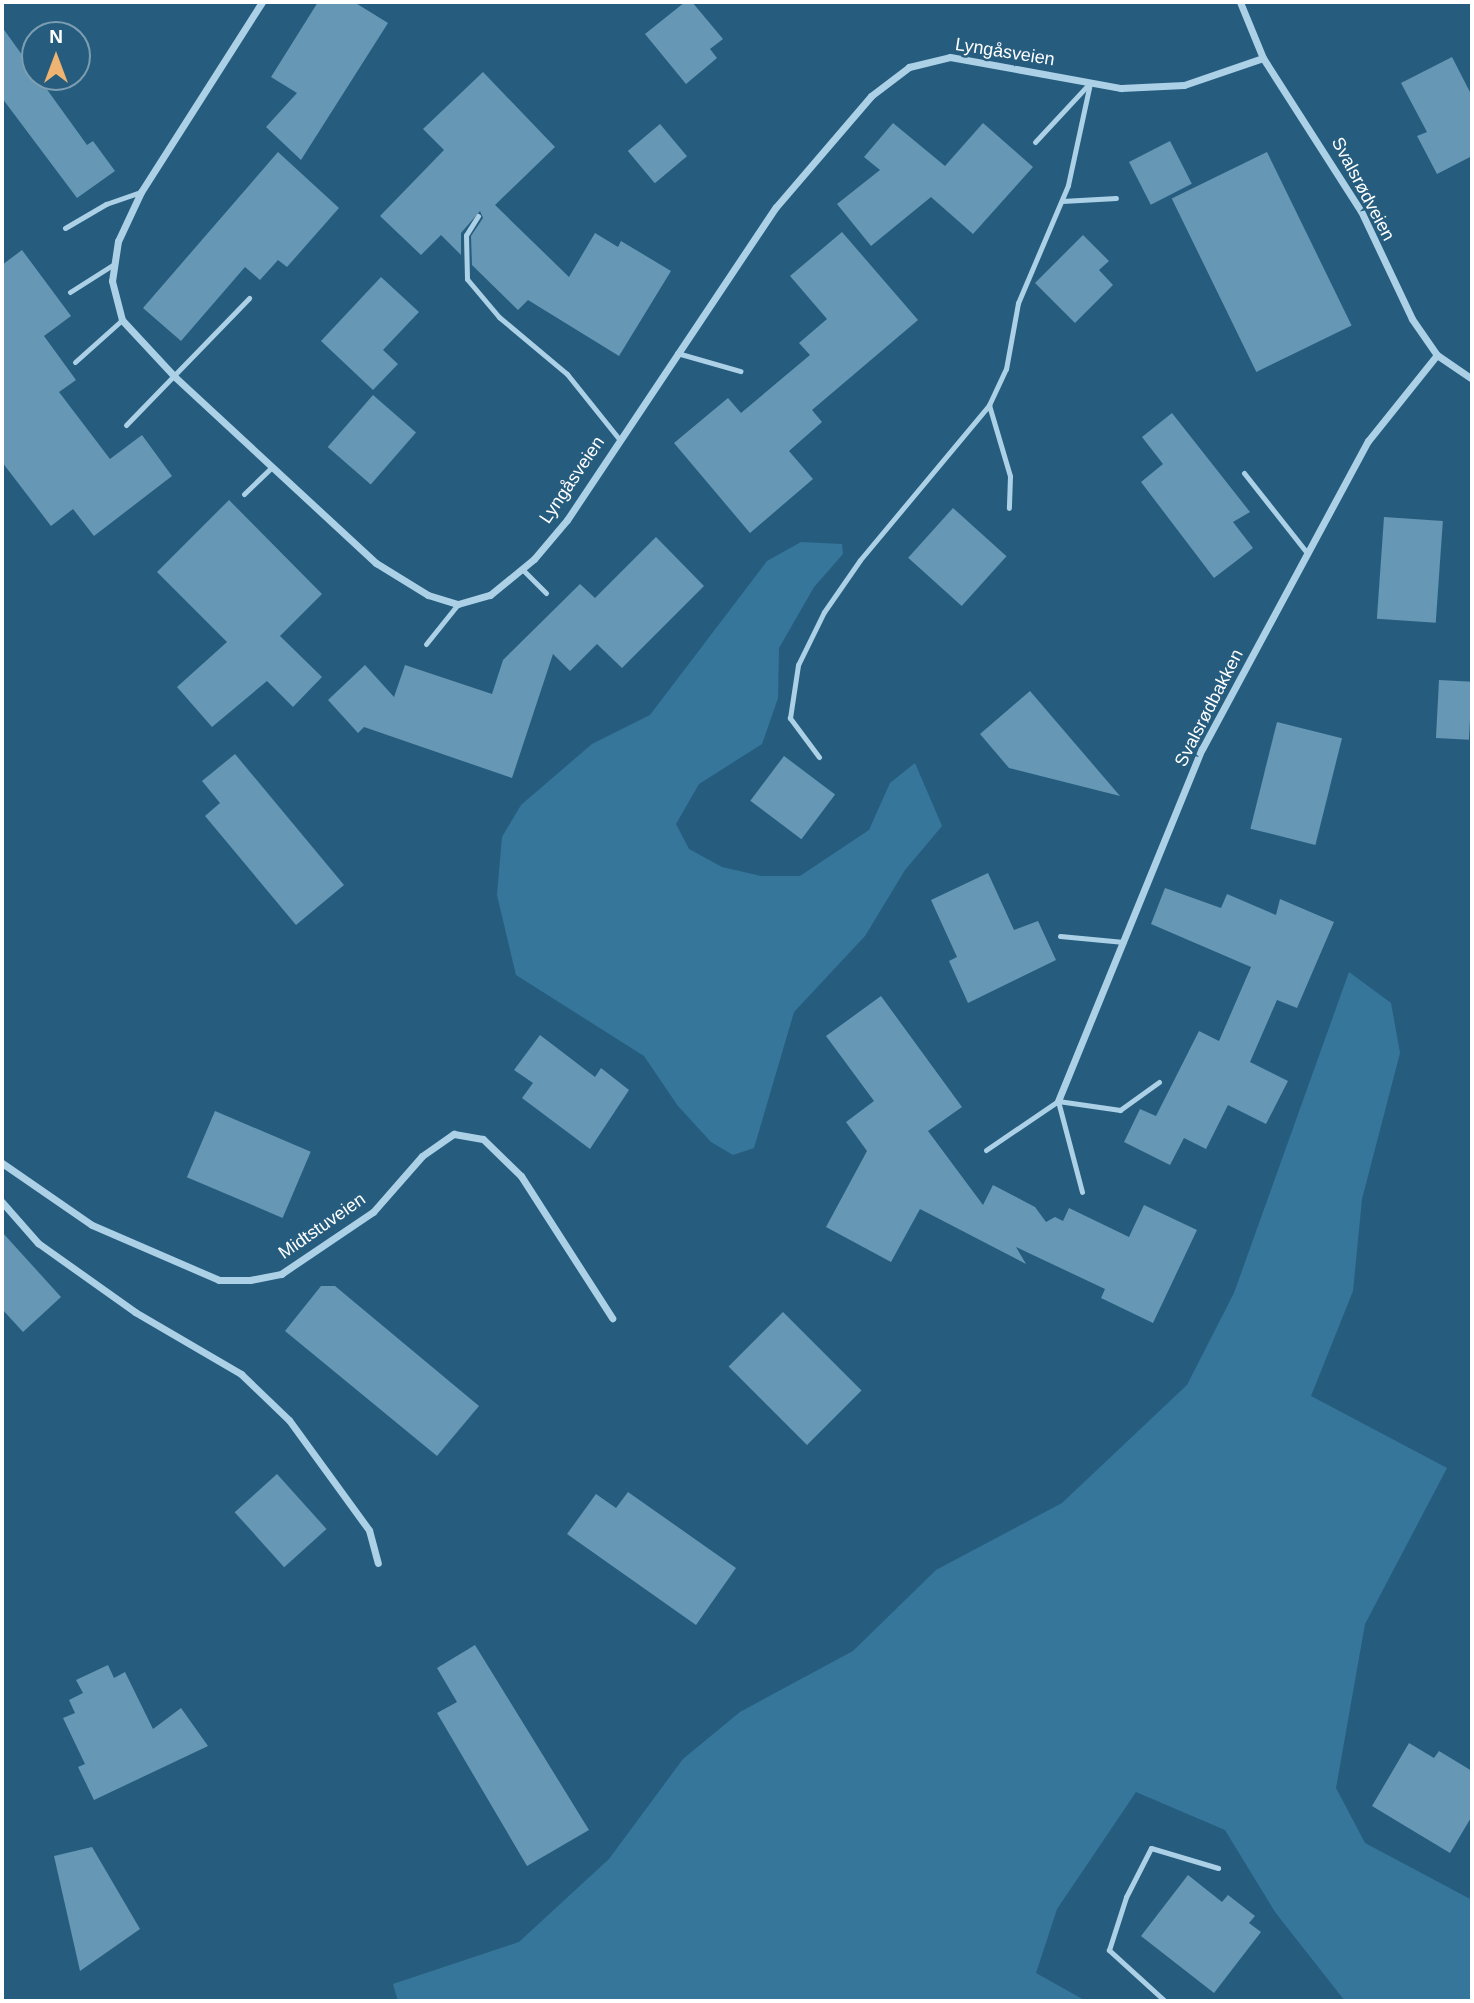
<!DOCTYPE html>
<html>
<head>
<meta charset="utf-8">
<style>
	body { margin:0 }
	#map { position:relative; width:1474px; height:2003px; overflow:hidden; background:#265d7f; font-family:Arial,sans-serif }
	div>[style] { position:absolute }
	.green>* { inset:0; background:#36769b }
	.building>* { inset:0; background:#6697b4; transform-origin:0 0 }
	.lane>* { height:5px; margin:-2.5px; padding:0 2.5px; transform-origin:2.5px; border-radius:2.5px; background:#acd1e6 }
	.street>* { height:7px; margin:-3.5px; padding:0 3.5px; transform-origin:3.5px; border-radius:3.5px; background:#acd1e6 }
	span { translate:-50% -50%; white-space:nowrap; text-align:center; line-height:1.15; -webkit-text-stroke:5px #265d7f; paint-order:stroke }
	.street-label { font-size:18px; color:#fff }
	.frame { position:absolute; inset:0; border:4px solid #fff; pointer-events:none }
	.north { position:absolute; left:21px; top:21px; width:70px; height:70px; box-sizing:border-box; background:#265d7f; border:2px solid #7d9eb2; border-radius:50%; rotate:0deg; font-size:19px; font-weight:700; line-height:28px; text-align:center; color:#fff }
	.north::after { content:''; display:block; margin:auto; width:24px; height:32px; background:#efb471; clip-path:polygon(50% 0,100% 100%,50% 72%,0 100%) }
</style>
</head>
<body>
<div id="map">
	<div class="green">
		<div style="clip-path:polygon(801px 542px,842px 544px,843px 554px,814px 587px,779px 648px,778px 698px,762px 744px,699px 784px,676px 824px,689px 849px,722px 867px,761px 876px,800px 876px,869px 830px,890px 783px,915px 763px,942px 826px,905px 870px,865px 936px,794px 1012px,754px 1148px,733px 1155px,711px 1142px,678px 1106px,644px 1056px,516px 975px,497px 895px,502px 837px,521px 805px,592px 744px,650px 715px,767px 561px)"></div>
		<div style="clip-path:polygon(1349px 972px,1391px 1003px,1400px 1053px,1362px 1199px,1353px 1291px,1311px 1396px,1447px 1468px,1365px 1624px,1336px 1788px,1365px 1843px,1472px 1900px,1472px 2001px,1345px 2001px,1275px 1912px,1225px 1830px,1136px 1792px,1057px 1909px,1036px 1973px,1086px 2001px,398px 2001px,393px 1984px,519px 1942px,609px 1859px,683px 1759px,740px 1712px,853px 1651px,936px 1570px,1062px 1503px,1187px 1385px,1234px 1293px)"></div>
	</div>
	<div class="building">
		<div style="clip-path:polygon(318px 2px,354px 2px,388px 23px,301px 160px,266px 127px,297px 93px,271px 77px)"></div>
		<div style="clip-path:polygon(685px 2px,692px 2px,723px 39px,710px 49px,717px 58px,686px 84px,645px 34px)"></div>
		<div style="clip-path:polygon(2px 27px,87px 145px,93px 141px,115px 171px,77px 198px,2px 98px)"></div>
		<div style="clip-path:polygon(1452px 57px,1472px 96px,1472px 156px,1437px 174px,1417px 136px,1427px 132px,1401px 83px)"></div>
		<div style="clip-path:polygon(483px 72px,555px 147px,495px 205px,569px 277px,595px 233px,618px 247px,621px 241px,671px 271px,619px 356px,528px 300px,518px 310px,472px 265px,471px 236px,483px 218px,480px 211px,461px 233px,461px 255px,441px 235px,421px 255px,380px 216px,444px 150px,423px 129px)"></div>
		<div style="clip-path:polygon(893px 123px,945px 166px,983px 123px,1033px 167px,973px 234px,931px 197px,871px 246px,837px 204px,880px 170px,864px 157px)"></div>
		<div style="left:660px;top:124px;width:42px;height:42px;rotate:50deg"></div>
		<div style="left:1170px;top:141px;width:48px;height:46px;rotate:63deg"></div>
		<div style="clip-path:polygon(278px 152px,339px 208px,287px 267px,278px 260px,260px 280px,245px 267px,181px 341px,143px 308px)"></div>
		<div style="left:1267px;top:152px;width:193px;height:106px;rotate:64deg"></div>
		<div style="clip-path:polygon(842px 232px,918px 320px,812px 410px,822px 422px,789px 451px,813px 479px,750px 533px,674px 443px,728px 398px,741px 413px,810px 355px,799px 343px,827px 319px,790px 276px)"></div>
		<div style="clip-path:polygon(1083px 235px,1109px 261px,1099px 270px,1113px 285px,1075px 323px,1035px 283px)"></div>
		<div style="clip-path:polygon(22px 250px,71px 316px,44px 336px,76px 380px,59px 392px,110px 459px,142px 435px,172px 476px,94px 536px,73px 509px,51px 526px,2px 462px,2px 265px)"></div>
		<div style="clip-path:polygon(381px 277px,419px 312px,383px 350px,398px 364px,373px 390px,321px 341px)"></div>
		<div style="left:373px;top:395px;width:57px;height:69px;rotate:41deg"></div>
		<div style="clip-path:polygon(1172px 413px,1250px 512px,1233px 522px,1253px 548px,1214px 578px,1141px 482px,1163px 464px,1142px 437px)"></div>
		<div style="clip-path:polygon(229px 500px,322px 594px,280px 636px,322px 677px,293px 707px,267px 681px,212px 727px,177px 687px,227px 642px,157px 572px)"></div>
		<div style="left:953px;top:508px;width:72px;height:67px;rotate:42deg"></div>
		<div style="left:1384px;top:517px;width:59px;height:102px;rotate:4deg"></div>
		<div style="clip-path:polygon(656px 537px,704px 586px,622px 668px,597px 644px,570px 671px,553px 654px,512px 778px,364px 727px,358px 733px,328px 700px,365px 665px,394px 697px,405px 665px,492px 694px,503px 660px,580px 584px,595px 598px)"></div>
		<div style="left:1439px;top:680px;width:33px;height:58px;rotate:3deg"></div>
		<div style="clip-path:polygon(1030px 691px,1120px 796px,1009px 768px,980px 734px)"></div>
		<div style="left:1277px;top:722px;width:67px;height:110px;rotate:14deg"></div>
		<div style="clip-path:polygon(235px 754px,344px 885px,296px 925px,205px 816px,220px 803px,202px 781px)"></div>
		<div style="left:784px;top:756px;width:64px;height:56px;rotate:37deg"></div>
		<div style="clip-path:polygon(988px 873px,1014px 930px,1038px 921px,1056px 960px,968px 1003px,949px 961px,957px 957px,931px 900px)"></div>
		<div style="clip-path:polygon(1165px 888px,1221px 908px,1227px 894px,1276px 915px,1280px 899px,1334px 922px,1297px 1008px,1277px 1000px,1250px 1062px,1288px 1081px,1266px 1124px,1228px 1105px,1206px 1149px,1184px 1138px,1170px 1165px,1124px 1142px,1140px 1109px,1156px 1116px,1199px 1031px,1219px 1041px,1251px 967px,1151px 924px)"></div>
		<div style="clip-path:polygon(881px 996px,962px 1107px,928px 1131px,983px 1205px,993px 1185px,1035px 1207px,1046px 1222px,1055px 1217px,1063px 1221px,1069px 1208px,1129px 1237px,1144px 1205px,1197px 1230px,1153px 1323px,1101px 1298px,1105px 1289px,1016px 1247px,1026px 1264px,920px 1209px,891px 1262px,826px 1227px,867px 1151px,846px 1122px,874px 1101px,826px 1036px)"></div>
		<div style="clip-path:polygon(540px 1035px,595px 1077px,601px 1068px,629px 1090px,590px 1149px,522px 1098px,533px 1083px,514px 1070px)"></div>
		<div style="left:215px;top:1111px;width:104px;height:72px;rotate:23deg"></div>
		<div style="clip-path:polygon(2px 1232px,61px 1297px,23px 1332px,2px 1309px)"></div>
		<div style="clip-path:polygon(321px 1286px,335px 1286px,479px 1406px,437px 1456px,285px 1331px)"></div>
		<div style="left:783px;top:1312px;width:111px;height:77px;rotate:45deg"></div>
		<div style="left:277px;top:1474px;width:74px;height:57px;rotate:48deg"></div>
		<div style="clip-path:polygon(628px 1492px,736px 1568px,696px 1625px,567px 1534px,596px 1494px,616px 1508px)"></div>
		<div style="clip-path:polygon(475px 1645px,589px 1830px,527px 1866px,437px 1713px,457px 1702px,437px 1668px)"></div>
		<div style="clip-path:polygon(108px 1665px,114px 1678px,125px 1672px,153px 1729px,181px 1708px,208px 1746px,94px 1800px,78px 1767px,85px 1764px,63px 1718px,75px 1713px,69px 1700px,83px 1693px,76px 1680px)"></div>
		<div style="clip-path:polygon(1409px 1743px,1434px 1758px,1439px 1751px,1472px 1771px,1472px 1816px,1450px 1853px,1372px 1806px)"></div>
		<div style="clip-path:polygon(92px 1847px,140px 1929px,80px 1971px,54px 1856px)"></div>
		<div style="clip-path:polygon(1188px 1875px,1222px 1902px,1228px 1895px,1255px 1916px,1249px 1923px,1261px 1932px,1214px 1993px,1141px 1936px)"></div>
	</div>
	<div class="lane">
		<div style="left:1035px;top:142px;width:78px;rotate:-47.1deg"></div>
		<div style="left:1062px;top:201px;width:54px;rotate:-3.2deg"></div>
		<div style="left:478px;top:216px;width:22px;rotate:122deg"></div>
		<div style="left:466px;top:235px;width:44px;rotate:88.7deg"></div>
		<div style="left:467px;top:279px;width:50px;rotate:49.9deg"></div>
		<div style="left:499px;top:317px;width:89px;rotate:40deg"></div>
		<div style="left:567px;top:374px;width:83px;rotate:51.3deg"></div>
		<div style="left:65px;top:228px;width:48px;rotate:-30.3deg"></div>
		<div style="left:106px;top:204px;width:37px;rotate:-19deg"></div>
		<div style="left:70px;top:292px;width:49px;rotate:-32.4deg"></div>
		<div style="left:677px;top:353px;width:66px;rotate:15.9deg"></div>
		<div style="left:75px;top:362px;width:63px;rotate:-41.8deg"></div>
		<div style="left:989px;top:405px;width:74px;rotate:73.5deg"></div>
		<div style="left:1010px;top:476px;width:32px;rotate:92deg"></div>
		<div style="left:126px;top:425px;width:177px;rotate:-45.9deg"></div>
		<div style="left:1244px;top:473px;width:103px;rotate:51.7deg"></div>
		<div style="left:244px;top:494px;width:39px;rotate:-44deg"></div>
		<div style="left:522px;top:569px;width:34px;rotate:45deg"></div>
		<div style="left:426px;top:644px;width:51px;rotate:-51.3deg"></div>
		<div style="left:819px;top:757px;width:49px;rotate:-126.6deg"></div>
		<div style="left:790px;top:718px;width:54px;rotate:-81.4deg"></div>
		<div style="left:798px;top:665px;width:59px;rotate:-63.9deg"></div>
		<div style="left:824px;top:612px;width:63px;rotate:-55.3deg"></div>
		<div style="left:860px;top:560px;width:202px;rotate:-50.2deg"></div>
		<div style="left:989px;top:405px;width:40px;rotate:-65deg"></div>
		<div style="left:1006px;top:369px;width:67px;rotate:-79.7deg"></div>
		<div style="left:1018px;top:303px;width:128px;rotate:-67deg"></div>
		<div style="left:1068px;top:185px;width:104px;rotate:-77.8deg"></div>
		<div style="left:1060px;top:936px;width:64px;rotate:5.4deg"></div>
		<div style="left:1058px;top:1101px;width:94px;rotate:75.2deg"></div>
		<div style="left:986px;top:1150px;width:87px;rotate:-34.2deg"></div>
		<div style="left:1058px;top:1101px;width:63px;rotate:8.3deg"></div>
		<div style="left:1120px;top:1110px;width:48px;rotate:-35.7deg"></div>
		<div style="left:1165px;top:2001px;width:76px;rotate:-137.7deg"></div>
		<div style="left:1109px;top:1950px;width:56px;rotate:-72.2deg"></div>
		<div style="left:1126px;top:1897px;width:55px;rotate:-63deg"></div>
		<div style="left:1151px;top:1848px;width:70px;rotate:16.6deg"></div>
	</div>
	<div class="street">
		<div style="left:262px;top:2px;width:225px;rotate:122.5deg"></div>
		<div style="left:141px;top:192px;width:54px;rotate:115.1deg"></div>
		<div style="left:118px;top:241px;width:40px;rotate:98.5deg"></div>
		<div style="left:112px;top:281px;width:40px;rotate:75.6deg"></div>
		<div style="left:122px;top:320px;width:78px;rotate:47.1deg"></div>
		<div style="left:175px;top:377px;width:274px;rotate:42.8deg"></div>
		<div style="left:376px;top:563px;width:61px;rotate:31.6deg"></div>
		<div style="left:428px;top:595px;width:31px;rotate:17deg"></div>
		<div style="left:458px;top:604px;width:33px;rotate:-16deg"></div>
		<div style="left:490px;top:595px;width:57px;rotate:-39.3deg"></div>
		<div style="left:534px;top:559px;width:51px;rotate:-49.8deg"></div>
		<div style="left:567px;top:520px;width:376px;rotate:-56.3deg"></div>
		<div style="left:776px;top:207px;width:146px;rotate:-49.4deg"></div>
		<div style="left:871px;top:96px;width:48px;rotate:-37.3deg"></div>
		<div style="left:909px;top:67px;width:42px;rotate:-13.7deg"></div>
		<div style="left:950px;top:57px;width:174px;rotate:10.3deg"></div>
		<div style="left:1121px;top:88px;width:63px;rotate:-2.7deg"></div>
		<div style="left:1184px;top:85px;width:83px;rotate:-18.9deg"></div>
		<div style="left:1240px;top:2px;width:61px;rotate:67.7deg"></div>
		<div style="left:1263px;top:58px;width:182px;rotate:57.4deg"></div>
		<div style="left:1361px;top:211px;width:119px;rotate:64.7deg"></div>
		<div style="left:1412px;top:319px;width:44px;rotate:55.2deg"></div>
		<div style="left:1437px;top:355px;width:42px;rotate:34.4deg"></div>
		<div style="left:1058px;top:1101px;width:380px;rotate:-67.8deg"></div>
		<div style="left:1202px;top:749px;width:350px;rotate:-61.7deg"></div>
		<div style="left:1368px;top:441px;width:110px;rotate:-51.3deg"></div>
		<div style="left:2px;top:1163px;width:109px;rotate:34.6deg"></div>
		<div style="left:92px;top:1225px;width:138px;rotate:23.4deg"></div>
		<div style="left:219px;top:1280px;width:31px"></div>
		<div style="left:250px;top:1280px;width:32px;rotate:-11deg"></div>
		<div style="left:281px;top:1274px;width:111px;rotate:-34deg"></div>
		<div style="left:373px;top:1212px;width:74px;rotate:-48.8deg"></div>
		<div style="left:422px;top:1156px;width:39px;rotate:-35deg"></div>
		<div style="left:454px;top:1134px;width:29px;rotate:10deg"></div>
		<div style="left:483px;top:1139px;width:53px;rotate:44.2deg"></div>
		<div style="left:521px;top:1176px;width:169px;rotate:57.3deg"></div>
		<div style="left:2px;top:1202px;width:55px;rotate:48.7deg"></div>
		<div style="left:38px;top:1243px;width:119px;rotate:35.4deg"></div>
		<div style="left:135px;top:1312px;width:123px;rotate:30.3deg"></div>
		<div style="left:241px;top:1374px;width:66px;rotate:43.8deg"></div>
		<div style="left:289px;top:1420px;width:136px;rotate:54deg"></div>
		<div style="left:369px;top:1530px;width:34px;rotate:75deg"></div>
	</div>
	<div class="street-label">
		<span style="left:1005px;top:52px;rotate:9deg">Lyngåsveien</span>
		<span style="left:1363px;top:189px;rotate:62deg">Svalsrødveien</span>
		<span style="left:572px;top:480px;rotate:-56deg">Lyngåsveien</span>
		<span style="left:1209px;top:708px;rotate:-63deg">Svalsrødbakken</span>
		<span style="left:322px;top:1226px;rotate:-35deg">Midtstuveien</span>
	</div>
	<div class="frame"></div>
	<div class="north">N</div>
</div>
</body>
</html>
